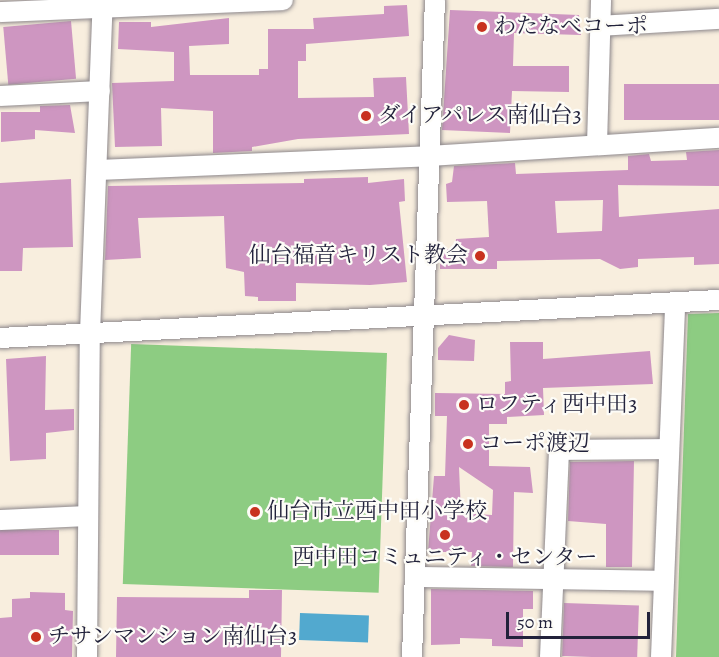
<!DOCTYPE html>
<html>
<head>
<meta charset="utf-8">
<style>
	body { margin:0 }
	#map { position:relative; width:719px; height:657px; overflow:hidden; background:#f8eede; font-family:Alegreya,"Noto Serif JP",serif }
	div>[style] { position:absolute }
	.green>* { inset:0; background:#8dcc82; transform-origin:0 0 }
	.water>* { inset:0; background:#52a9cf; transform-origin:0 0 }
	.building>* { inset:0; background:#ce96c1; transform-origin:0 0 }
	.roads { filter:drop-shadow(0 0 2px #8d888c) drop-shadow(0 0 2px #8d888c) }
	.minor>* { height:20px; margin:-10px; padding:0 10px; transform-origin:10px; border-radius:10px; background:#fff }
	.dots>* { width:16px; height:16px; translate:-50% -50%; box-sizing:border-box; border:3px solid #fdfcf7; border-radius:50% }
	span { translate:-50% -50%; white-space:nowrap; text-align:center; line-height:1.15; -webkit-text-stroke:4.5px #fdfcf7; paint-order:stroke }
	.poi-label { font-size:22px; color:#22223b }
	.left { translate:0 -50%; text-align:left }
	.right { translate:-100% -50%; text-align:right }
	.scale { position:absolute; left:506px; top:612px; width:144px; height:27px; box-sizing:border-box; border:3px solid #22223b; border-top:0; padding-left:8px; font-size:18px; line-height:21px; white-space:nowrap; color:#22223b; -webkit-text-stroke:4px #fdfcf7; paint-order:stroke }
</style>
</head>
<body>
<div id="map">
	<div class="green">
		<div style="clip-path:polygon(719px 313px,719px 657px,676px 657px,688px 314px)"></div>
		<div style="left:387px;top:353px;width:240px;height:256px;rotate:92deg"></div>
	</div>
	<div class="water">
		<div style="left:300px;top:613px;width:69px;height:27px;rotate:2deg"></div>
	</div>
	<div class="building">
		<div style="clip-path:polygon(407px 5px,409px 36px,306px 44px,306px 61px,298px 61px,298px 98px,374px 97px,373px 78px,406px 77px,409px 134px,298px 139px,252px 147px,252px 151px,213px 153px,213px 111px,161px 108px,162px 146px,115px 147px,112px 83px,174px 81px,174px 52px,118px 49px,119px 22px,151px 22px,151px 27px,229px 18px,229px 44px,189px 46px,190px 75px,259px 75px,259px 69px,268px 69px,268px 29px,314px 29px,313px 18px,384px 14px,384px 6px)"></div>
		<div style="clip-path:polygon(450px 10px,579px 15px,581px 35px,514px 33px,513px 66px,569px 66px,569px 92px,512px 91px,510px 133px,442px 130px)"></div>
		<div style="left:71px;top:21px;width:58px;height:68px;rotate:85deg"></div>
		<div style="left:719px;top:84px;width:36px;height:95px;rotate:90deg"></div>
		<div style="clip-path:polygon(70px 105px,75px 133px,35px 130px,35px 139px,1px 142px,1px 112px,40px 112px,40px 106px)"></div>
		<div style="clip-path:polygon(evenodd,719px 150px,719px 186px,618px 185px,619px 217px,719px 209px,719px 264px,694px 265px,694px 257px,638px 259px,638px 267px,620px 269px,600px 259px,497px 261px,497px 269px,440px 269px,440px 249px,455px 249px,456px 239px,489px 237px,487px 201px,447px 202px,446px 184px,452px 182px,454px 166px,515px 163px,516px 174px,628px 170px,628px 156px,649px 154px,651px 161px,687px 160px,686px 152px,719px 150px,603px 200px,602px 231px,557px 233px,555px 201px,603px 200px)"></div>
		<div style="clip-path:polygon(368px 177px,368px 183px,404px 179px,405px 201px,399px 202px,407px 282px,370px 285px,296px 283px,296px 301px,258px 301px,258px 297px,245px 296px,244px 272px,226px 268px,224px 216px,138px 218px,141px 258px,105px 260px,108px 186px,304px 183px,304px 179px)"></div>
		<div style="clip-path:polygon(71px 179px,73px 247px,23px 248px,22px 271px,0 271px,0 183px)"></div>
		<div style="clip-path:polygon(449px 335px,475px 340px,474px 361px,438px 360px,438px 348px)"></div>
		<div style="clip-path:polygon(evenodd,510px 342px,543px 342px,543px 359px,650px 351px,653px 384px,543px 388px,544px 415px,507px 417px,507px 424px,489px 424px,489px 466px,530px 467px,533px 493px,514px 492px,513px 567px,471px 566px,472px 552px,428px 552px,434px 476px,445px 476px,447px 416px,435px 416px,435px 393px,505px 394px,505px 382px,511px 381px,510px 342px,459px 467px,493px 490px,492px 515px,461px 513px,459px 467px)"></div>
		<div style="clip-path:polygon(46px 356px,45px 410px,74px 409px,74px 430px,46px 433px,46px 459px,10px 461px,6px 359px)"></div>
		<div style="clip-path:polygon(634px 461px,632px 567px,606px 567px,606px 524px,568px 521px,570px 462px)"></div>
		<div style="left:59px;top:530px;width:25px;height:59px;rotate:90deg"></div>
		<div style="clip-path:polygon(431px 589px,533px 591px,533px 609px,523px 609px,523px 647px,492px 646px,492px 639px,460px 638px,460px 644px,431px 645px)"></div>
		<div style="clip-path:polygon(249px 590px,282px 590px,281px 657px,116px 657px,117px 597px,249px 598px)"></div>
		<div style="clip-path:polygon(30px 592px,65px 593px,65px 610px,73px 611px,72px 657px,0 657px,0 618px,12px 617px,12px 599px,30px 598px)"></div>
		<div style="left:564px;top:603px;width:75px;height:53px;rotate:2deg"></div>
	</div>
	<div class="roads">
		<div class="minor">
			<div style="left:0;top:12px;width:283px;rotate:-2.4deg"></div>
			<div style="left:600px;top:26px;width:119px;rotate:-3.4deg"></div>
			<div style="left:0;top:96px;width:100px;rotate:-2.9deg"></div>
			<div style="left:597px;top:145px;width:145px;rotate:-88.4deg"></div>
			<div style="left:98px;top:170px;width:331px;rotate:-2.4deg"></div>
			<div style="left:429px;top:156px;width:291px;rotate:-3.6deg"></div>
			<div style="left:0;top:338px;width:720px;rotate:-3.03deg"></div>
			<div style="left:0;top:520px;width:88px;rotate:-2.6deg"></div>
			<div style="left:415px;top:577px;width:248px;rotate:0.9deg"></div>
			<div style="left:87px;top:657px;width:324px;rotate:-89.5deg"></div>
			<div style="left:90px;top:333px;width:333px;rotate:-87.8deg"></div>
			<div style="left:412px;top:657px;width:657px;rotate:-88deg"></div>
			<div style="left:550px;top:657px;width:207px;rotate:-87.5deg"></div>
			<div style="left:559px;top:450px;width:107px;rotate:-0.5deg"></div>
			<div style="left:661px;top:657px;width:355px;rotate:-87.7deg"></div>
		</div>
	</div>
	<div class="dots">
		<div style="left:482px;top:27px;background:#c8321e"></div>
		<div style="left:366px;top:116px;background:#c8321e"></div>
		<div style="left:480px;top:256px;background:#c8321e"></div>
		<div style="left:464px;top:405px;background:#c8321e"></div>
		<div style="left:468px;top:444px;background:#c8321e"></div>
		<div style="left:255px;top:512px;background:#c8321e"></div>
		<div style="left:445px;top:535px;background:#c8321e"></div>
		<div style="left:36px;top:637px;background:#c8321e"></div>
	</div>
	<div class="poi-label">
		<span class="left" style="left:494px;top:27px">わたなべコーポ</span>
		<span class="left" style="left:378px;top:116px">ダイアパレス南仙台3</span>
		<span class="right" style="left:468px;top:256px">仙台福音キリスト教会</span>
		<span class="left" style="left:476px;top:405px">ロフティ西中田3</span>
		<span class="left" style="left:480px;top:444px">コーポ渡辺</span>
		<span class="left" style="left:267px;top:512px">仙台市立西中田小学校</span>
		<span style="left:445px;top:558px">西中田コミュニティ・センター</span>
		<span class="left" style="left:48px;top:637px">チサンマンション南仙台3</span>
	</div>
	<div class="scale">50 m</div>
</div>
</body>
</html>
